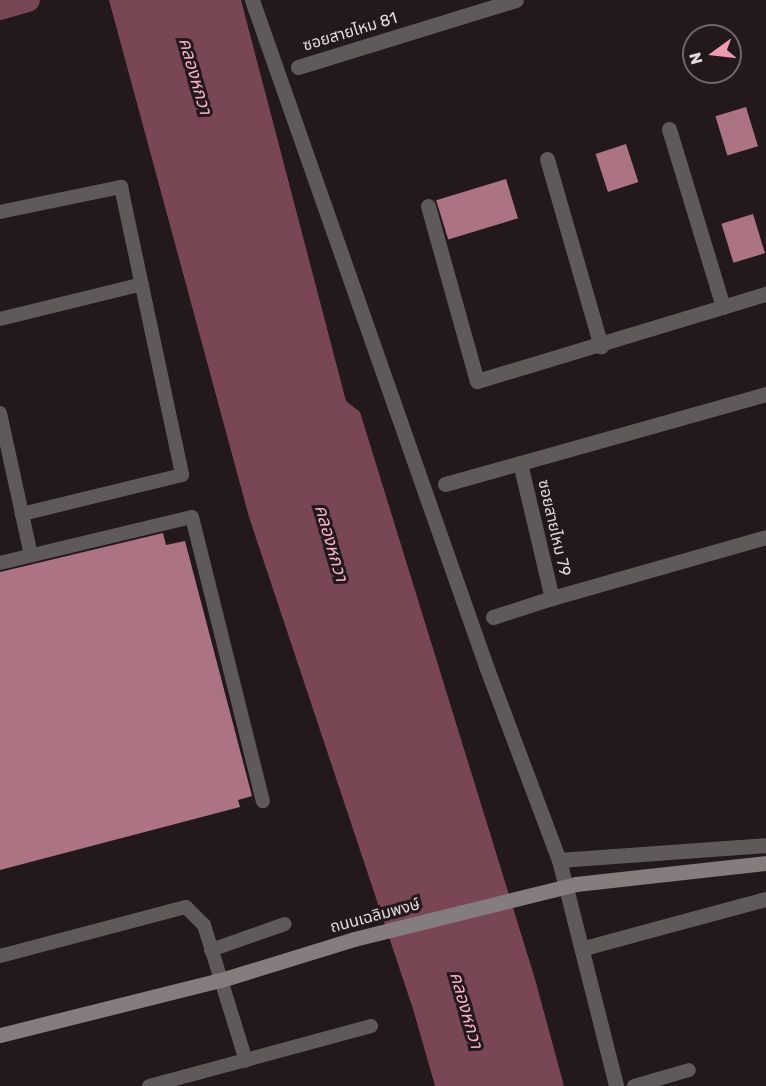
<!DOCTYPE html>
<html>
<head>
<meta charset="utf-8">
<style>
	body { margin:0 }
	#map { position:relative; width:766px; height:1086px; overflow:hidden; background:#23181b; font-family:Rubik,"Noto Sans Thai",sans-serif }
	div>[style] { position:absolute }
	.water>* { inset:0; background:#794653 }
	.canal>* { height:24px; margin:-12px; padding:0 12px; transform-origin:12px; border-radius:12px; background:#794653 }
	.building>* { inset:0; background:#ac7482; transform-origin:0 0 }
	.service>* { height:14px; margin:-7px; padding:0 7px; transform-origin:7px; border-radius:7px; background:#5f595a }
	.minor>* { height:15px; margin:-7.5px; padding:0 7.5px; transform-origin:7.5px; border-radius:7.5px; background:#5f595a }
	.secondary>* { height:15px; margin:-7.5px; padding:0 7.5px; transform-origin:7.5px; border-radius:7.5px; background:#857c7e }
	.secondary-bridge>* { height:15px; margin:-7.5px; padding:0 7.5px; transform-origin:7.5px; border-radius:7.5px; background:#857c7e }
	span { translate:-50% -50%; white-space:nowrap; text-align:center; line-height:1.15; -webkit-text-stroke:6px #23181b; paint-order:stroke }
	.street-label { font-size:16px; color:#e2dadc }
	.water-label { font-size:18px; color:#f8b3c4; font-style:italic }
	.north { position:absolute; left:682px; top:24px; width:60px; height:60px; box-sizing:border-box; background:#23181b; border:2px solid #6f6668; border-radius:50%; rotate:255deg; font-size:16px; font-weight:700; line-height:24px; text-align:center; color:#e2dadc }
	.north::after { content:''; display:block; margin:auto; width:21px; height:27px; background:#f19ab1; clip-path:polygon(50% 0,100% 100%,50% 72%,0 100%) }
</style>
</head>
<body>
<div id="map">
	<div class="water">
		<div style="clip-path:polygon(109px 0,241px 0,346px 401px,360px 412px,535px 979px,564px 1086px,435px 1086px,413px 1009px,249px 517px)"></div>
	</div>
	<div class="canal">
		<div style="left:0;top:8px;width:29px;rotate:-16deg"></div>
	</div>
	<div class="building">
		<div style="left:746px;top:107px;width:41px;height:32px;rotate:73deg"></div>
		<div style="left:626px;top:144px;width:40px;height:32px;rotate:72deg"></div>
		<div style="left:506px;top:179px;width:41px;height:73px;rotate:73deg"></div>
		<div style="left:753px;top:214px;width:41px;height:33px;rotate:73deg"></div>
		<div style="clip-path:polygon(163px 533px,166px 545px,185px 541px,252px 796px,238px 800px,240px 807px,0 870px,0 572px)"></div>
	</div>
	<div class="service">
		<div style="left:0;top:212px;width:124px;rotate:-11.7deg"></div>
		<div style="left:121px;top:187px;width:294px;rotate:78deg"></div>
		<div style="left:182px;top:475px;width:165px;rotate:166.3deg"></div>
		<div style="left:0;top:319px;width:146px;rotate:-13.8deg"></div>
		<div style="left:0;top:413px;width:145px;rotate:77.7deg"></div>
		<div style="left:0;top:563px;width:197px;rotate:-13.5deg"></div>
		<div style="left:192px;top:517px;width:293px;rotate:76deg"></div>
		<div style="left:211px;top:950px;width:78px;rotate:-19.4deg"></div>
		<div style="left:0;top:956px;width:192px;rotate:-14.8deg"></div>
		<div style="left:186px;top:907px;width:25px;rotate:45deg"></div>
		<div style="left:204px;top:925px;width:142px;rotate:72.8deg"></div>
		<div style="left:149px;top:1086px;width:230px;rotate:-15.1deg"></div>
		<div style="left:634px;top:1086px;width:57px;rotate:-16.2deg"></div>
	</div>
	<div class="minor">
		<div style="left:252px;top:0;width:706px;rotate:70.64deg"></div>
		<div style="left:486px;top:666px;width:207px;rotate:69.4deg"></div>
		<div style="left:559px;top:860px;width:233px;rotate:75.8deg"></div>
		<div style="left:298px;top:67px;width:228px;rotate:-17.1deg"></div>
		<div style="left:669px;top:129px;width:186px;rotate:73.1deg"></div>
		<div style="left:547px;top:159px;width:195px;rotate:73.9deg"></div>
		<div style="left:428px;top:206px;width:182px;rotate:74.4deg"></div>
		<div style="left:477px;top:381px;width:302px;rotate:-16.8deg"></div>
		<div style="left:766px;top:394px;width:255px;rotate:164.3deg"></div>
		<div style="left:520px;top:463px;width:139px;rotate:76.7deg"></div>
		<div style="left:552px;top:598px;width:223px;rotate:-15.9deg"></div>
		<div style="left:445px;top:484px;width:78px;rotate:-15.6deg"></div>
		<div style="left:493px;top:617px;width:62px;rotate:-17.9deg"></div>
		<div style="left:559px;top:860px;width:208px;rotate:-4.1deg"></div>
		<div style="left:584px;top:948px;width:188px;rotate:-15.1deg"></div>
	</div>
	<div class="secondary">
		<div style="left:576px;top:884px;width:191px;rotate:-6.3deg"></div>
		<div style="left:0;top:1035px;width:228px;rotate:-14deg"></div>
		<div style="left:221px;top:980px;width:139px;rotate:-17.1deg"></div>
	</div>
	<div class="secondary-bridge">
		<div style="left:354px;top:939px;width:229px;rotate:-13.9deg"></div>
	</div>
	<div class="street-label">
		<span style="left:350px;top:32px;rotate:-17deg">ซอยสายไหม 81</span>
		<span style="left:554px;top:528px;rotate:77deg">ซอยสายไหม 79</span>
		<span style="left:375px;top:916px;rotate:-15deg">ถนนเฉลิมพงษ์</span>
	</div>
	<div class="water-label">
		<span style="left:195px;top:76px;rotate:74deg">คลองหกวา</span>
		<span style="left:331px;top:543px;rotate:74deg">คลองหกวา</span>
		<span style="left:466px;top:1010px;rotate:74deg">คลองหกวา</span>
	</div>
	<div class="north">N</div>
</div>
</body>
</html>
